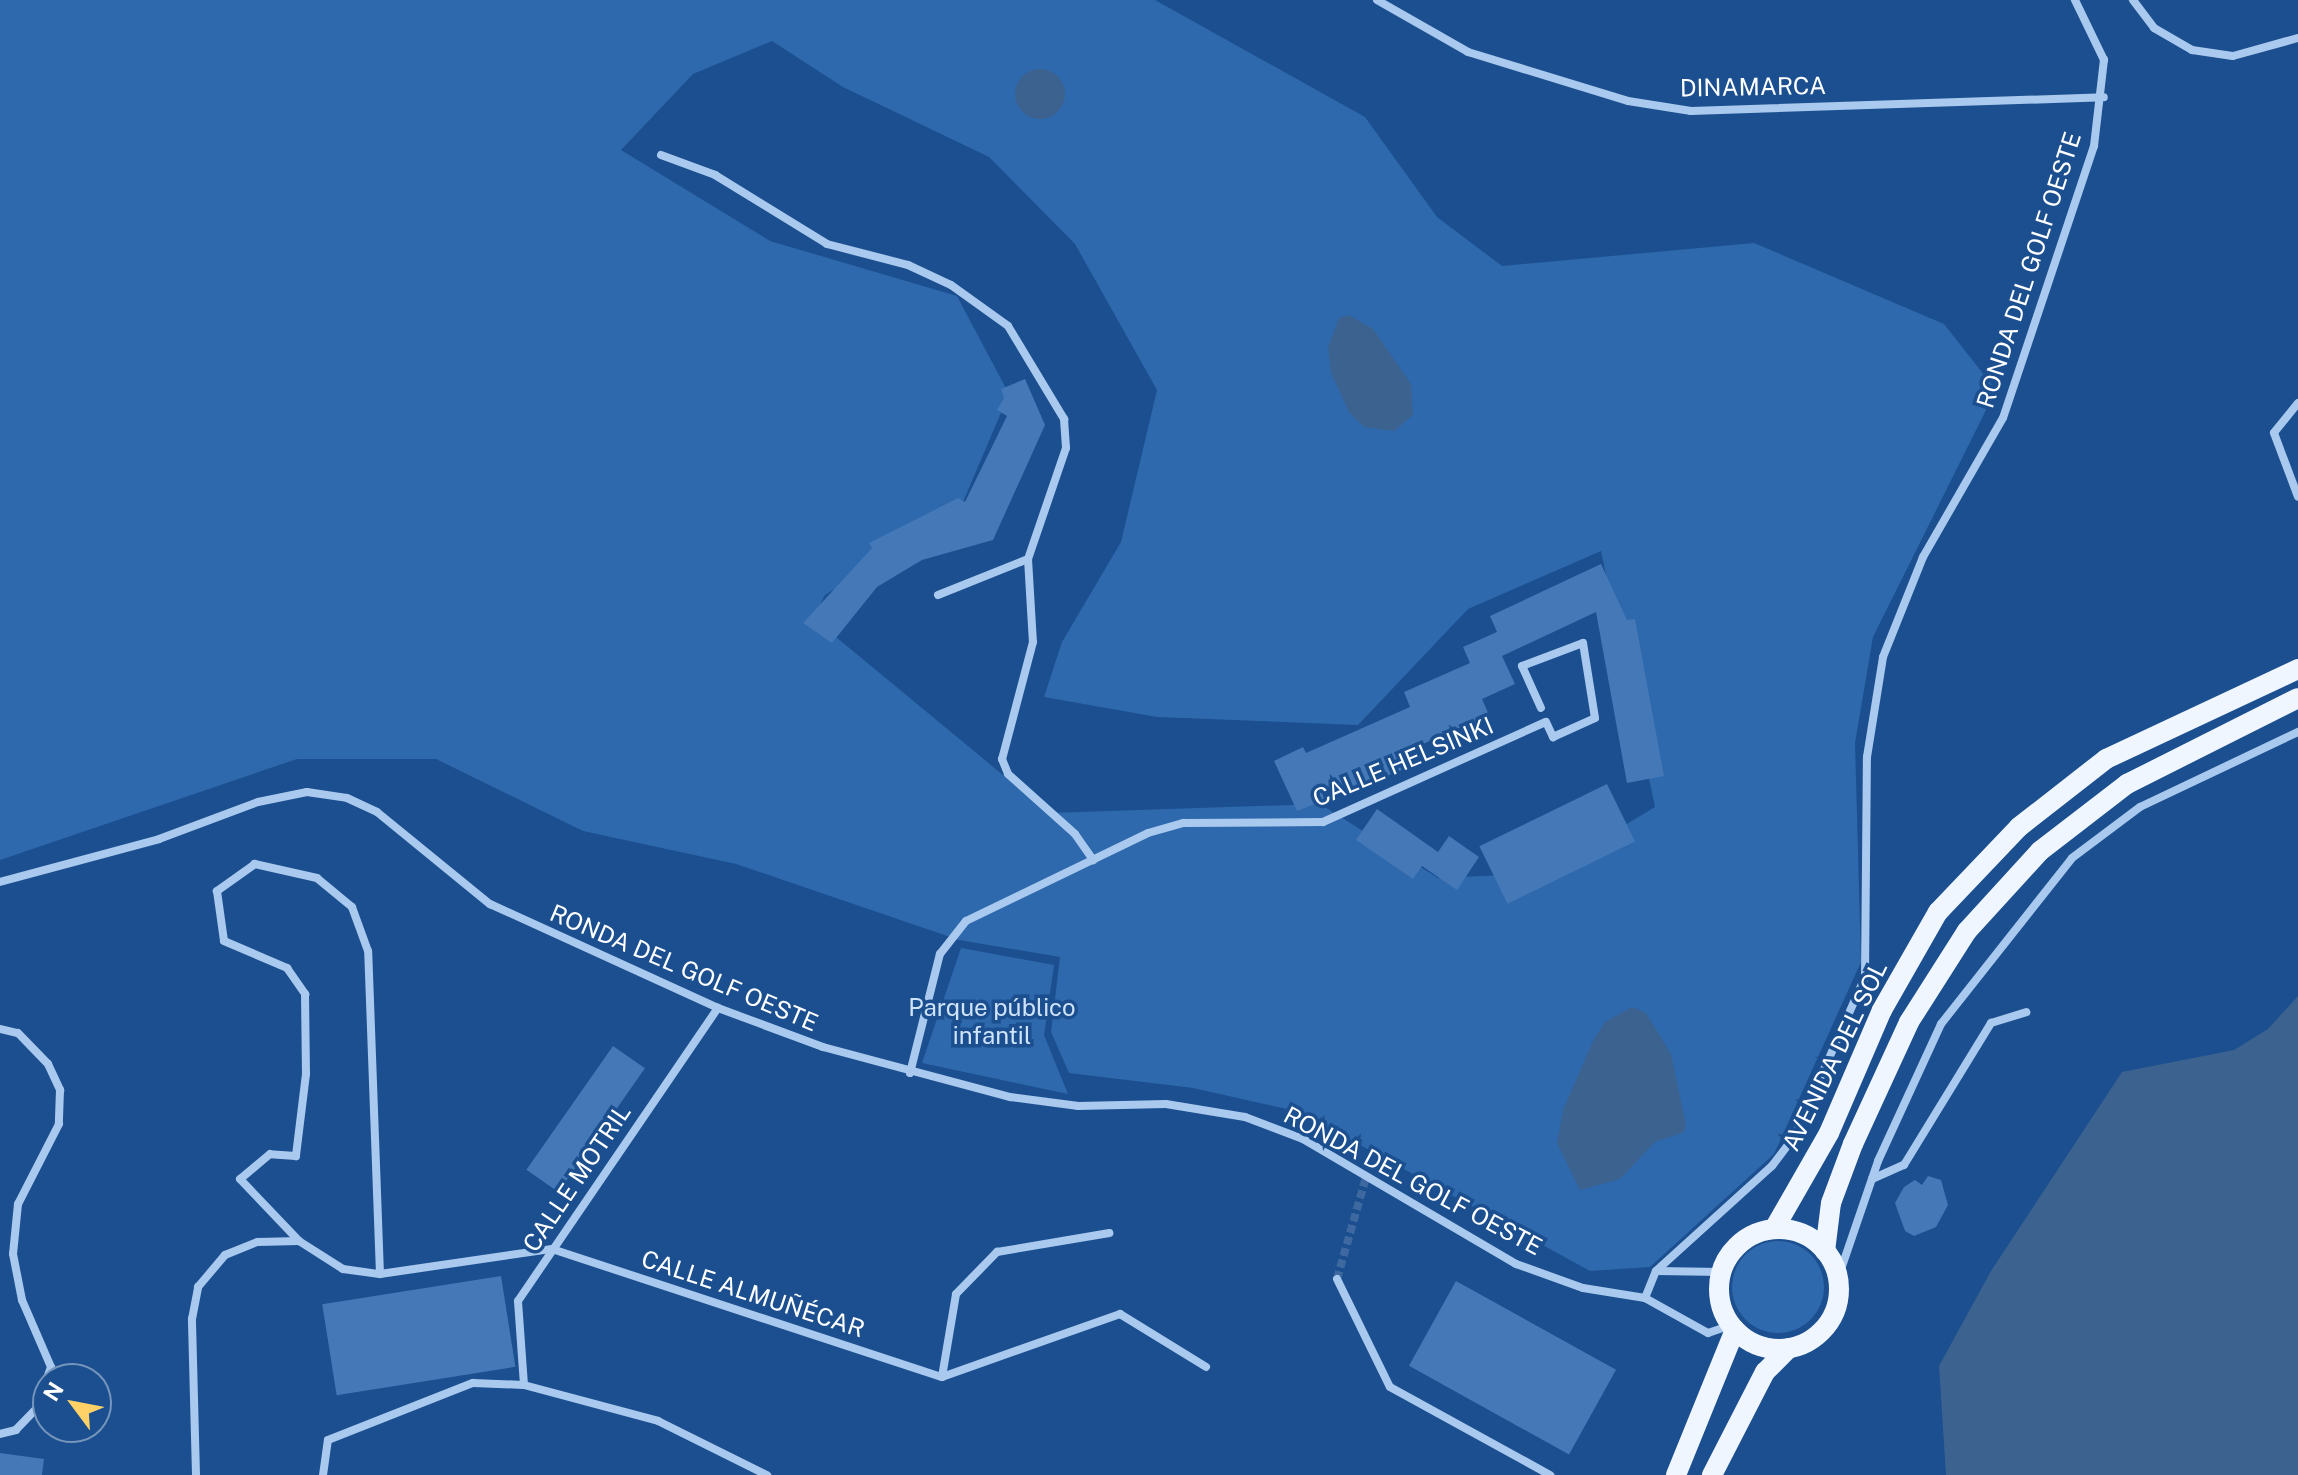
<!DOCTYPE html>
<html>
<head>
<meta charset="utf-8">
<style>
	body { margin:0 }
	#map { position:relative; width:2298px; height:1475px; overflow:hidden; background:#1b4f8f; font-family:"Public Sans",sans-serif }
	div>[style] { position:absolute }
	.green>* { inset:0; background:#2e69ad }
	.round { border-radius:50% }
	.water>* { inset:0; background:#3c6290 }
	.building>* { inset:0; background:#4478b7; transform-origin:0 0 }
	.street-tunnel>* { height:8px; margin-top:-4px; transform-origin:0; background:repeating-linear-gradient(90deg,#3d69a0 0 8px,transparent 0 12px) }
	.street>* { height:8px; margin:-4px; padding:0 4px; transform-origin:4px; border-radius:4px; background:#a9c9ee }
	.primary>* { height:20px; margin:-10px; padding:0 10px; transform-origin:10px; border-radius:10px; background:#f0f6ff }
	.primary>.ring { margin:-10px; padding:0; box-sizing:content-box; background:none; border:20px solid #f0f6ff; border-radius:50% }
	span { translate:-50% -50%; white-space:nowrap; text-align:center; line-height:1.15; -webkit-text-stroke:7px #1b4f8f; paint-order:stroke }
	.street-label { font-size:24px; color:#fff }
	.park-label { font-size:24px; color:#cfe3fa }
	.north { position:absolute; left:32px; top:1363px; width:80px; height:80px; box-sizing:border-box; background:#1b4f8f; border:2px solid #7695bc; border-radius:50%; rotate:302deg; font-size:22px; font-weight:700; line-height:32px; text-align:center; color:#fff }
	.north::after { content:''; display:block; margin:auto; width:28px; height:36px; background:#ffd166; clip-path:polygon(50% 0,100% 100%,50% 72%,0 100%) }
</style>
</head>
<body>
<div id="map">
	<div class="green">
		<div style="clip-path:polygon(evenodd,0 0,1155px 0,1365px 117px,1437px 217px,1502px 266px,1754px 243px,1944px 324px,1996px 390px,1873px 637px,1855px 743px,1861px 962px,1774px 1154px,1650px 1267px,1590px 1271px,1300px 1112px,1193px 1088px,1069px 1073px,1051px 1032px,1060px 957px,959px 940px,736px 864px,583px 831px,436px 759px,297px 759px,0 860px,0 0,772px 41px,843px 87px,989px 157px,1075px 244px,1157px 390px,1121px 542px,1062px 642px,1044px 697px,1157px 717px,1358px 725px,1468px 609px,1601px 551px,1655px 807px,1545px 873px,1438px 878px,1320px 804px,1049px 813px,813px 618px,825px 595px,960px 509px,1009px 394px,957px 296px,770px 241px,621px 150px,693px 74px,772px 41px)"></div>
		<div style="clip-path:polygon(961px 948px,1054px 965px,1044px 1035px,1068px 1094px,922px 1063px)"></div>
		<div class="round" style="left:1732px;top:1241px;width:92px;height:92px"></div>
	</div>
	<div class="water">
		<div class="round" style="left:1015px;top:69px;width:50px;height:50px"></div>
		<div style="clip-path:polygon(1349px 315px,1373px 329px,1411px 384px,1413px 415px,1394px 431px,1364px 427px,1349px 412px,1331px 373px,1328px 347px,1339px 318px)"></div>
		<div style="clip-path:polygon(2298px 996px,2298px 1475px,1946px 1475px,1939px 1366px,1991px 1271px,2122px 1072px,2234px 1050px,2268px 1029px)"></div>
		<div style="clip-path:polygon(1632px 1007px,1646px 1013px,1671px 1054px,1686px 1125px,1684px 1132px,1655px 1142px,1620px 1179px,1580px 1190px,1557px 1143px,1563px 1110px,1593px 1041px,1605px 1022px)"></div>
	</div>
	<div class="building">
		<div style="clip-path:polygon(1025px 379px,1045px 425px,993px 540px,922px 560px,877px 587px,832px 643px,803px 623px,872px 548px,869px 543px,958px 498px,965px 502px,1007px 416px,997px 410px,1004px 398px,1001px 389px)"></div>
		<div style="clip-path:polygon(1601px 564px,1627px 620px,1635px 619px,1664px 776px,1627px 783px,1596px 612px,1502px 656px,1515px 684px,1482px 699px,1489px 715px,1423px 744px,1430px 759px,1297px 811px,1274px 761px,1303px 747px,1306px 753px,1410px 707px,1404px 692px,1470px 663px,1463px 647px,1497px 632px,1490px 616px)"></div>
		<div style="left:1607px;top:784px;width:64px;height:142px;rotate:64deg"></div>
		<div style="clip-path:polygon(1377px 809px,1438px 852px,1449px 836px,1479px 857px,1457px 890px,1422px 866px,1413px 879px,1356px 840px)"></div>
		<div style="left:613px;top:1046px;width:39px;height:151px;rotate:35deg"></div>
		<div style="clip-path:polygon(1928px 1176px,1941px 1180px,1948px 1205px,1936px 1227px,1914px 1236px,1905px 1231px,1895px 1203px,1904px 1187px,1915px 1180px,1922px 1185px)"></div>
		<div style="left:501px;top:1276px;width:92px;height:181px;rotate:81deg"></div>
		<div style="left:1456px;top:1281px;width:183px;height:97px;rotate:29deg"></div>
		<div style="clip-path:polygon(0 1453px,44px 1459px,42px 1475px,0 1475px)"></div>
	</div>
	<div class="street-tunnel">
		<div style="left:1337px;top:1279px;width:109px;rotate:-74.1deg"></div>
	</div>
	<div class="street">
		<div style="left:1377px;top:0;width:105px;rotate:29.7deg"></div>
		<div style="left:1468px;top:52px;width:167px;rotate:17deg"></div>
		<div style="left:1628px;top:101px;width:64px;rotate:9deg"></div>
		<div style="left:1691px;top:111px;width:413px;rotate:-1.9deg"></div>
		<div style="left:2133px;top:0;width:35px;rotate:53deg"></div>
		<div style="left:2154px;top:28px;width:44px;rotate:30.1deg"></div>
		<div style="left:2192px;top:50px;width:41px;rotate:8.3deg"></div>
		<div style="left:2233px;top:56px;width:67px;rotate:-15.5deg"></div>
		<div style="left:661px;top:155px;width:58px;rotate:20.3deg"></div>
		<div style="left:715px;top:175px;width:132px;rotate:31.6deg"></div>
		<div style="left:827px;top:244px;width:84px;rotate:14.5deg"></div>
		<div style="left:908px;top:265px;width:47px;rotate:24.9deg"></div>
		<div style="left:951px;top:285px;width:70px;rotate:35.7deg"></div>
		<div style="left:1008px;top:326px;width:109px;rotate:58.9deg"></div>
		<div style="left:1064px;top:419px;width:29px;rotate:86deg"></div>
		<div style="left:1066px;top:448px;width:117px;rotate:108.9deg"></div>
		<div style="left:1028px;top:559px;width:83px;rotate:86.6deg"></div>
		<div style="left:1033px;top:642px;width:121px;rotate:104.8deg"></div>
		<div style="left:1002px;top:759px;width:16px;rotate:68deg"></div>
		<div style="left:1008px;top:774px;width:90px;rotate:41.8deg"></div>
		<div style="left:1075px;top:834px;width:32px;rotate:55deg"></div>
		<div style="left:2298px;top:403px;width:38px;rotate:129deg"></div>
		<div style="left:2274px;top:433px;width:68px;rotate:69.4deg"></div>
		<div style="left:938px;top:595px;width:97px;rotate:-21.8deg"></div>
		<div style="left:0;top:882px;width:165px;rotate:-15.1deg"></div>
		<div style="left:159px;top:839px;width:106px;rotate:-20.5deg"></div>
		<div style="left:258px;top:802px;width:50px;rotate:-11.5deg"></div>
		<div style="left:307px;top:792px;width:40px;rotate:8.5deg"></div>
		<div style="left:347px;top:798px;width:33px;rotate:25deg"></div>
		<div style="left:377px;top:812px;width:146px;rotate:39.2deg"></div>
		<div style="left:490px;top:904px;width:251px;rotate:24.5deg"></div>
		<div style="left:718px;top:1008px;width:112px;rotate:20.4deg"></div>
		<div style="left:823px;top:1047px;width:194px;rotate:15deg"></div>
		<div style="left:1010px;top:1097px;width:69px;rotate:7.5deg"></div>
		<div style="left:1078px;top:1106px;width:88px;rotate:-1.3deg"></div>
		<div style="left:1166px;top:1104px;width:80px;rotate:9.3deg"></div>
		<div style="left:1245px;top:1117px;width:62px;rotate:20.8deg"></div>
		<div style="left:1303px;top:1139px;width:247px;rotate:30.4deg"></div>
		<div style="left:1516px;top:1264px;width:71px;rotate:19.7deg"></div>
		<div style="left:1583px;top:1288px;width:63px;rotate:9.2deg"></div>
		<div style="left:1645px;top:1298px;width:72px;rotate:29.1deg"></div>
		<div style="left:1708px;top:1333px;width:24px;rotate:-19deg"></div>
		<div style="left:0;top:1029px;width:18px;rotate:13deg"></div>
		<div style="left:18px;top:1033px;width:43px;rotate:45.9deg"></div>
		<div style="left:48px;top:1064px;width:29px;rotate:65deg"></div>
		<div style="left:60px;top:1090px;width:34px;rotate:92deg"></div>
		<div style="left:59px;top:1124px;width:90px;rotate:117.1deg"></div>
		<div style="left:18px;top:1204px;width:50px;rotate:95.7deg"></div>
		<div style="left:13px;top:1254px;width:47px;rotate:78.9deg"></div>
		<div style="left:22px;top:1300px;width:73px;rotate:66.6deg"></div>
		<div style="left:51px;top:1367px;width:45px;rotate:109.7deg"></div>
		<div style="left:36px;top:1409px;width:29px;rotate:134deg"></div>
		<div style="left:16px;top:1430px;width:16px;rotate:166deg"></div>
		<div style="left:910px;top:1073px;width:123px;rotate:-75.9deg"></div>
		<div style="left:940px;top:954px;width:42px;rotate:-51.8deg"></div>
		<div style="left:966px;top:921px;width:202px;rotate:-25.8deg"></div>
		<div style="left:1148px;top:833px;width:37px;rotate:-16deg"></div>
		<div style="left:1184px;top:823px;width:139px;rotate:-0.4deg"></div>
		<div style="left:1323px;top:822px;width:244px;rotate:-24.2deg"></div>
		<div style="left:1546px;top:722px;width:17px;rotate:65deg"></div>
		<div style="left:1553px;top:737px;width:46px;rotate:-24.3deg"></div>
		<div style="left:1595px;top:718px;width:76px;rotate:-99.1deg"></div>
		<div style="left:1583px;top:643px;width:65px;rotate:159.3deg"></div>
		<div style="left:1522px;top:666px;width:46px;rotate:65.7deg"></div>
		<div style="left:1872px;top:1179px;width:35px;rotate:-24deg"></div>
		<div style="left:1904px;top:1165px;width:167px;rotate:-58.5deg"></div>
		<div style="left:1991px;top:1023px;width:37px;rotate:-17deg"></div>
		<div style="left:1657px;top:1271px;width:64px;rotate:0.9deg"></div>
		<div style="left:380px;top:1274px;width:323px;rotate:-92.1deg"></div>
		<div style="left:368px;top:951px;width:47px;rotate:-110deg"></div>
		<div style="left:352px;top:907px;width:45px;rotate:-140.4deg"></div>
		<div style="left:317px;top:878px;width:64px;rotate:-167.3deg"></div>
		<div style="left:255px;top:864px;width:47px;rotate:144.6deg"></div>
		<div style="left:217px;top:891px;width:50px;rotate:82deg"></div>
		<div style="left:224px;top:941px;width:69px;rotate:23.2deg"></div>
		<div style="left:287px;top:968px;width:32px;rotate:55deg"></div>
		<div style="left:305px;top:994px;width:80px;rotate:89.3deg"></div>
		<div style="left:306px;top:1074px;width:83px;rotate:97deg"></div>
		<div style="left:296px;top:1156px;width:26px;rotate:-176deg"></div>
		<div style="left:270px;top:1154px;width:39px;rotate:140deg"></div>
		<div style="left:240px;top:1179px;width:86px;rotate:46.4deg"></div>
		<div style="left:299px;top:1241px;width:52px;rotate:32.5deg"></div>
		<div style="left:343px;top:1269px;width:37px;rotate:8deg"></div>
		<div style="left:380px;top:1274px;width:174px;rotate:-8.3deg"></div>
		<div style="left:552px;top:1249px;width:410px;rotate:18.2deg"></div>
		<div style="left:942px;top:1377px;width:189px;rotate:-19.5deg"></div>
		<div style="left:1120px;top:1314px;width:101px;rotate:31.6deg"></div>
		<div style="left:1838px;top:1278px;width:124px;rotate:-71.1deg"></div>
		<div style="left:1878px;top:1161px;width:151px;rotate:-65.3deg"></div>
		<div style="left:1941px;top:1024px;width:211px;rotate:-51.7deg"></div>
		<div style="left:2072px;top:858px;width:85px;rotate:-36.9deg"></div>
		<div style="left:2140px;top:807px;width:175px;rotate:-25.4deg"></div>
		<div style="left:1337px;top:1279px;width:120px;rotate:63.9deg"></div>
		<div style="left:1390px;top:1387px;width:183px;rotate:28.8deg"></div>
		<div style="left:1645px;top:1298px;width:29px;rotate:-68deg"></div>
		<div style="left:1656px;top:1271px;width:156px;rotate:-42.2deg"></div>
		<div style="left:1772px;top:1166px;width:39px;rotate:-53deg"></div>
		<div style="left:1795px;top:1135px;width:173px;rotate:-66.1deg"></div>
		<div style="left:1865px;top:977px;width:220px;rotate:-89.5deg"></div>
		<div style="left:1867px;top:757px;width:101px;rotate:-80.9deg"></div>
		<div style="left:1883px;top:657px;width:108px;rotate:-68.2deg"></div>
		<div style="left:1923px;top:557px;width:160px;rotate:-60.1deg"></div>
		<div style="left:2003px;top:418px;width:287px;rotate:-71.5deg"></div>
		<div style="left:2094px;top:146px;width:87px;rotate:-83.4deg"></div>
		<div style="left:2104px;top:60px;width:67px;rotate:-115.8deg"></div>
		<div style="left:942px;top:1377px;width:84px;rotate:-80.4deg"></div>
		<div style="left:956px;top:1294px;width:59px;rotate:-45.7deg"></div>
		<div style="left:997px;top:1252px;width:114px;rotate:-9.6deg"></div>
		<div style="left:524px;top:1385px;width:84px;rotate:-94.1deg"></div>
		<div style="left:518px;top:1301px;width:355px;rotate:-55.7deg"></div>
		<div style="left:196px;top:1475px;width:156px;rotate:-91.5deg"></div>
		<div style="left:192px;top:1319px;width:33px;rotate:-79deg"></div>
		<div style="left:198px;top:1287px;width:42px;rotate:-49.8deg"></div>
		<div style="left:225px;top:1255px;width:35px;rotate:-22deg"></div>
		<div style="left:258px;top:1242px;width:41px;rotate:-1.4deg"></div>
		<div style="left:323px;top:1475px;width:35px;rotate:-82deg"></div>
		<div style="left:328px;top:1440px;width:156px;rotate:-21.5deg"></div>
		<div style="left:473px;top:1383px;width:51px;rotate:2.2deg"></div>
		<div style="left:524px;top:1385px;width:139px;rotate:15deg"></div>
		<div style="left:658px;top:1421px;width:122px;rotate:26.4deg"></div>
	</div>
	<div class="primary">
		<div style="left:1774px;top:1229px;width:111px;rotate:-60.2deg"></div>
		<div style="left:1829px;top:1133px;width:134px;rotate:-66.7deg"></div>
		<div style="left:1882px;top:1010px;width:113px;rotate:-60.3deg"></div>
		<div style="left:1938px;top:912px;width:117px;rotate:-46.4deg"></div>
		<div style="left:2019px;top:827px;width:110px;rotate:-38deg"></div>
		<div style="left:2106px;top:759px;width:212px;rotate:-25.1deg"></div>
		<div class="ring" style="left:1719px;top:1229px;width:100px;height:100px"></div>
		<div style="left:1825px;top:1251px;width:48px;rotate:-82.9deg"></div>
		<div style="left:1831px;top:1203px;width:63px;rotate:-69.6deg"></div>
		<div style="left:1853px;top:1144px;width:134px;rotate:-65.3deg"></div>
		<div style="left:1909px;top:1022px;width:108px;rotate:-57.5deg"></div>
		<div style="left:1967px;top:931px;width:108px;rotate:-47.6deg"></div>
		<div style="left:2040px;top:851px;width:110px;rotate:-37.6deg"></div>
		<div style="left:2127px;top:784px;width:191px;rotate:-26.7deg"></div>
		<div style="left:1676px;top:1475px;width:157px;rotate:-67.9deg"></div>
		<div style="left:1712px;top:1475px;width:116px;rotate:-62.8deg"></div>
		<div style="left:1765px;top:1372px;width:34px;rotate:-45deg"></div>
	</div>
	<div class="street-label">
		<span style="left:1753px;top:87px;rotate:-1deg">DINAMARCA</span>
		<span style="left:2029px;top:270px;rotate:-72deg">RONDA DEL GOLF OESTE</span>
		<span style="left:1403px;top:762px;rotate:-23deg">CALLE HELSINKI</span>
		<span style="left:684px;top:968px;rotate:23deg">RONDA DEL GOLF OESTE</span>
		<span style="left:1835px;top:1056px;rotate:-64deg">AVENIDA DEL SOL</span>
		<span style="left:577px;top:1178px;rotate:-56deg">CALLE MOTRIL</span>
		<span style="left:1413px;top:1181px;rotate:28deg">RONDA DEL GOLF OESTE</span>
		<span style="left:753px;top:1294px;rotate:18deg">CALLE ALMUÑÉCAR</span>
	</div>
	<div class="park-label">
		<span style="left:992px;top:1022px">Parque público<br>infantil</span>
	</div>
	<div class="north">N</div>
</div>
</body>
</html>
